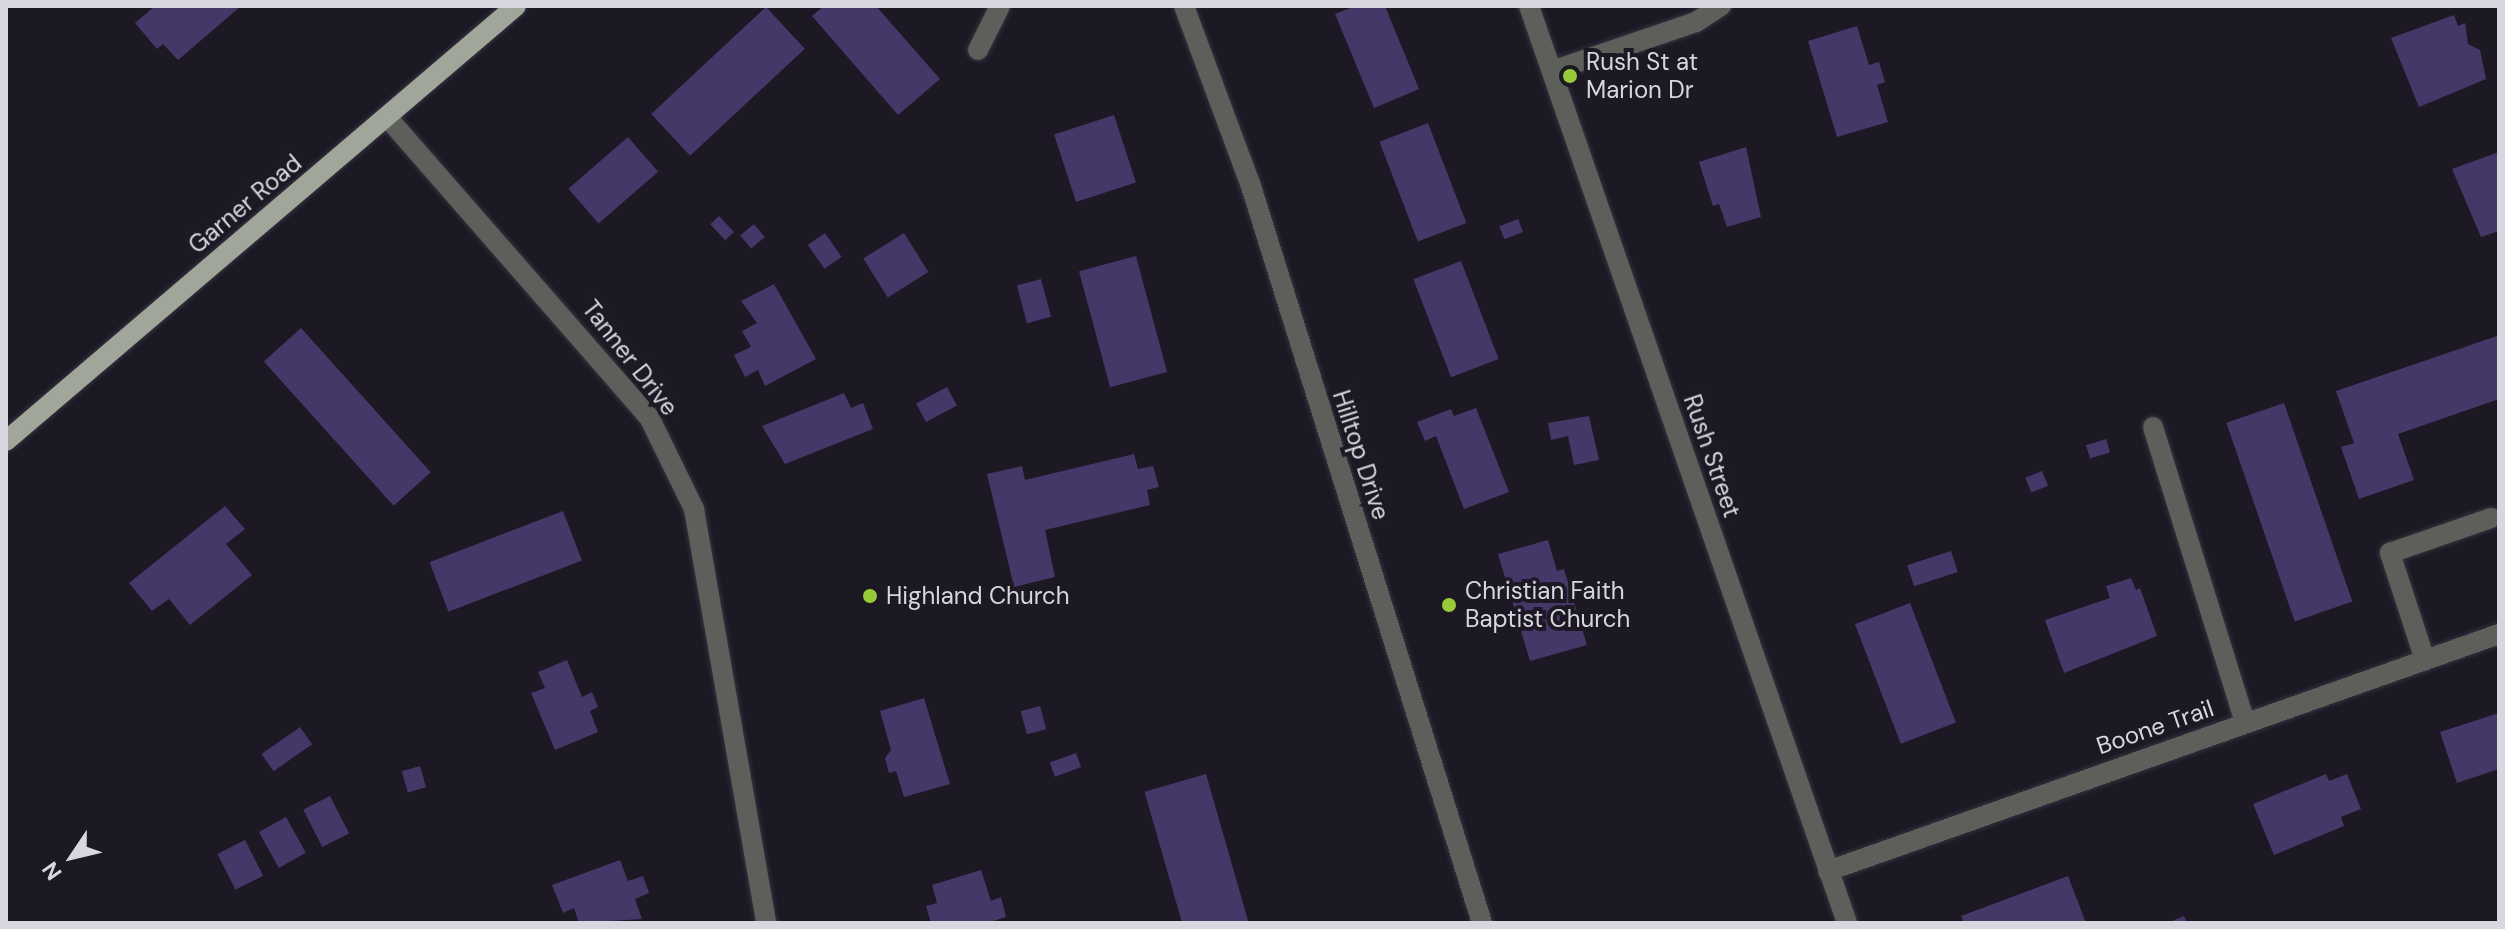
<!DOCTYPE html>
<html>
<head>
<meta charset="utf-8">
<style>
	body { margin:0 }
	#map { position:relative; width:2505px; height:929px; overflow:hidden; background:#1c1925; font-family:"DM Sans",sans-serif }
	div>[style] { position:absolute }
	.building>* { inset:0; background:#453768; transform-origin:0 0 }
	.roads { filter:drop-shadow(0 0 2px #36333f) drop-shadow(0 0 2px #36333f) }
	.minor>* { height:20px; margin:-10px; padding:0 10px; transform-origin:10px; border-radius:10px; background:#5d605a }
	.major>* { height:20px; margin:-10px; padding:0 10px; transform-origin:10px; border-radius:10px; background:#a0a699 }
	.dots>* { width:22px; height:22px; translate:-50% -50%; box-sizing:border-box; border:4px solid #1c1925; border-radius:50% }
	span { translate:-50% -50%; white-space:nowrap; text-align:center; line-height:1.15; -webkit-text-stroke:8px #1c1925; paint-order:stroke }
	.poi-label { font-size:24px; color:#d8d6df }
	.left { translate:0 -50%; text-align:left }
	.street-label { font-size:24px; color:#d8d6df }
	.frame { position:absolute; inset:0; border:8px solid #d8d6df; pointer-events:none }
	.north { position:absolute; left:32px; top:817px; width:80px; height:80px; -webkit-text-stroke:6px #1c1925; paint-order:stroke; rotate:235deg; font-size:22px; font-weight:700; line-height:32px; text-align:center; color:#d8d6df }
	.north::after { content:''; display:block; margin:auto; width:28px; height:36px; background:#d8d6df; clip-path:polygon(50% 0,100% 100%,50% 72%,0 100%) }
</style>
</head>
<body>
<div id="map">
	<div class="building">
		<div style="clip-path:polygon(155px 6px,241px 6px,178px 60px,163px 44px,157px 49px,135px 23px)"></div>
		<div style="clip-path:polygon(824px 6px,876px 6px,940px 79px,898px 115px,812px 16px)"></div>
		<div style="clip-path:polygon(1355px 6px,1385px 6px,1419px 89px,1374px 108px,1335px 14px)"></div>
		<div style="left:766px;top:7px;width:57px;height:157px;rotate:47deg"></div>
		<div style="clip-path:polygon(2454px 15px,2458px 26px,2465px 23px,2468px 44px,2480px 50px,2486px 79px,2419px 107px,2391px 38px)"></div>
		<div style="clip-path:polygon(1857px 26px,1869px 65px,1879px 62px,1885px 82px,1877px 85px,1888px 122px,1837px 137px,1808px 41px)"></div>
		<div style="left:1114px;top:115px;width:71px;height:63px;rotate:72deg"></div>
		<div style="left:1428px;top:123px;width:107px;height:52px;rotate:69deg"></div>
		<div style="left:628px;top:137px;width:46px;height:79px;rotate:49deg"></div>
		<div style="clip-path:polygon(1746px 147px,1761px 217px,1727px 227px,1719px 204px,1713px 206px,1699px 162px)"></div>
		<div style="clip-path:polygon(2499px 152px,2499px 231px,2481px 237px,2452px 169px)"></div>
		<div style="left:719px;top:216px;width:22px;height:12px;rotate:47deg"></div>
		<div style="left:1518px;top:219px;width:14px;height:20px;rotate:69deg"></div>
		<div style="left:754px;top:224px;width:17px;height:18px;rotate:50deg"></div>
		<div style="left:825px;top:233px;width:29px;height:21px;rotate:55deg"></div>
		<div style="left:904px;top:233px;width:46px;height:48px;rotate:58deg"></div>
		<div style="left:1136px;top:256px;width:120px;height:59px;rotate:75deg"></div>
		<div style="left:1461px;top:261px;width:105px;height:51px;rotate:69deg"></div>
		<div style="left:1041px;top:279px;width:39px;height:25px;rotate:75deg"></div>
		<div style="clip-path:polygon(774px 284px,816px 359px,765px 386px,758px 370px,745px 377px,734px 355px,751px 347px,742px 331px,757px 323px,741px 301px)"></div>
		<div style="left:301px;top:328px;width:194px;height:50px;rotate:48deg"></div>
		<div style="clip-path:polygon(2497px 336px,2499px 399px,2398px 434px,2414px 480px,2359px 499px,2341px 447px,2354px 443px,2336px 391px)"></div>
		<div style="left:947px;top:387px;width:21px;height:35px;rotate:62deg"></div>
		<div style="clip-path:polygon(844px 393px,851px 408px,863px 403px,873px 429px,785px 464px,762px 426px)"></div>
		<div style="left:2284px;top:403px;width:210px;height:61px;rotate:71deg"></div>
		<div style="clip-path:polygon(1476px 408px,1509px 492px,1464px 509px,1436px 436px,1425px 441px,1417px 422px,1451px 409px,1454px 416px)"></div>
		<div style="clip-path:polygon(1589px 416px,1599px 460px,1574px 465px,1568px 436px,1551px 440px,1548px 423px)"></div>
		<div style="left:2106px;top:439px;width:14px;height:21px;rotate:73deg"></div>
		<div style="clip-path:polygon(1134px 454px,1138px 469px,1153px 466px,1159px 487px,1147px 490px,1150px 505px,1045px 530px,1055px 577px,1014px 587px,987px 474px,1022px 466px,1025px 480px)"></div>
		<div style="left:2042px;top:471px;width:16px;height:18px;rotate:68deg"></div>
		<div style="clip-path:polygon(225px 506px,245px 529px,226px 544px,252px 575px,190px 625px,169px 599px,152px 611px,129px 583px)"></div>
		<div style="left:563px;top:511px;width:53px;height:143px;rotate:69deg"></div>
		<div style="clip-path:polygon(1548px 540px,1557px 571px,1564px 569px,1587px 645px,1530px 661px,1498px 554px)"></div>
		<div style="left:1951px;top:551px;width:22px;height:46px;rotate:72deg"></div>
		<div style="clip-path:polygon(2131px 578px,2136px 590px,2140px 588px,2157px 636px,2064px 673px,2045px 620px,2110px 598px,2106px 586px)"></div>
		<div style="left:1910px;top:603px;width:128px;height:59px;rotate:69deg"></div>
		<div style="clip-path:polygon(567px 660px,582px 697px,592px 692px,598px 707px,590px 711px,598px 732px,555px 750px,531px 693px,545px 688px,538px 672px)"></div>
		<div style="clip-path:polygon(924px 698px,950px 784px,904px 797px,896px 771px,889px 773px,885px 758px,891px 750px,880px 711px)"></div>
		<div style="left:1040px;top:706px;width:24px;height:20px;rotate:75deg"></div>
		<div style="clip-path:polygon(2499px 713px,2499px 769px,2457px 783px,2440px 732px)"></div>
		<div style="left:300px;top:727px;width:21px;height:47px;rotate:55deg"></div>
		<div style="left:1076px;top:753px;width:15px;height:28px;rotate:70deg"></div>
		<div style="left:420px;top:766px;width:22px;height:19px;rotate:74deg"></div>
		<div style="left:1206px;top:774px;width:155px;height:64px;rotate:74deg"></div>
		<div style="clip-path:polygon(2326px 774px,2329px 781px,2347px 774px,2361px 809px,2341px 817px,2344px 826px,2274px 855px,2253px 804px)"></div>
		<div style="left:330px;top:796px;width:42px;height:30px;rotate:63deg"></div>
		<div style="left:286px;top:817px;width:41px;height:31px;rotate:61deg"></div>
		<div style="left:245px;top:840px;width:40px;height:31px;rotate:63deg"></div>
		<div style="clip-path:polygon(620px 860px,628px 881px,643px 876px,649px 893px,635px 899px,642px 919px,579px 923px,574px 908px,563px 913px,552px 885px)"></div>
		<div style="clip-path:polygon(981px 870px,991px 901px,1001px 897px,1006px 917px,987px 923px,931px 923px,926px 906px,937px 903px,932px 885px)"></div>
		<div style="clip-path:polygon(2068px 876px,2086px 923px,1964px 923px,1961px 916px)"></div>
		<div style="clip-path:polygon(2184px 916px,2187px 923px,2167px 923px)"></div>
	</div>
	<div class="roads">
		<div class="minor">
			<div style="left:1184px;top:6px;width:189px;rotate:69.6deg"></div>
			<div style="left:1250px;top:183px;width:776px;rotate:72.59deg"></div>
			<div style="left:1529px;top:6px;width:971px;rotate:70.87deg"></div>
			<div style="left:978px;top:50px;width:49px;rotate:-63.4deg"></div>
			<div style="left:1552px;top:71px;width:152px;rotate:-18.8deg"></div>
			<div style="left:1696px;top:22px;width:30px;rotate:-33deg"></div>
			<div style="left:387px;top:117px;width:400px;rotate:48.9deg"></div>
			<div style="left:650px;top:419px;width:100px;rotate:63.9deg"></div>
			<div style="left:694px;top:509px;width:420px;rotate:80.1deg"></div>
			<div style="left:2153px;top:427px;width:310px;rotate:72.7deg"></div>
			<div style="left:2425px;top:660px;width:113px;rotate:-108.1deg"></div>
			<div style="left:2390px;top:553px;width:107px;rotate:-19.1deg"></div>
			<div style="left:1828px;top:871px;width:712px;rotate:-19.45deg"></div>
		</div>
		<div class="major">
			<div style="left:6px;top:441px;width:670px;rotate:-40.46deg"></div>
		</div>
	</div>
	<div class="dots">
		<div style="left:1570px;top:76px;background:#98cb37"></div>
		<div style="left:870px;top:596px;background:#98cb37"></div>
		<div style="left:1449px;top:605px;background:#98cb37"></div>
	</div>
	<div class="poi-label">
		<span class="left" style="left:1586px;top:76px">Rush St at<br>Marion Dr</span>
		<span class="left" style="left:1465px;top:605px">Christian Faith<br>Baptist Church</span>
		<span class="left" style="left:886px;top:596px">Highland Church</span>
	</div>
	<div class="street-label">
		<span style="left:245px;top:204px;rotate:-40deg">Garner Road</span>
		<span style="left:630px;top:358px;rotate:52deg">Tanner Drive</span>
		<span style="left:1361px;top:455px;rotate:72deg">Hilltop Drive</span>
		<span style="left:1712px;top:456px;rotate:71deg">Rush Street</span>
		<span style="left:2155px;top:727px;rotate:-19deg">Boone Trail</span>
	</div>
	<div class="frame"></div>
	<div class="north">N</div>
</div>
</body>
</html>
